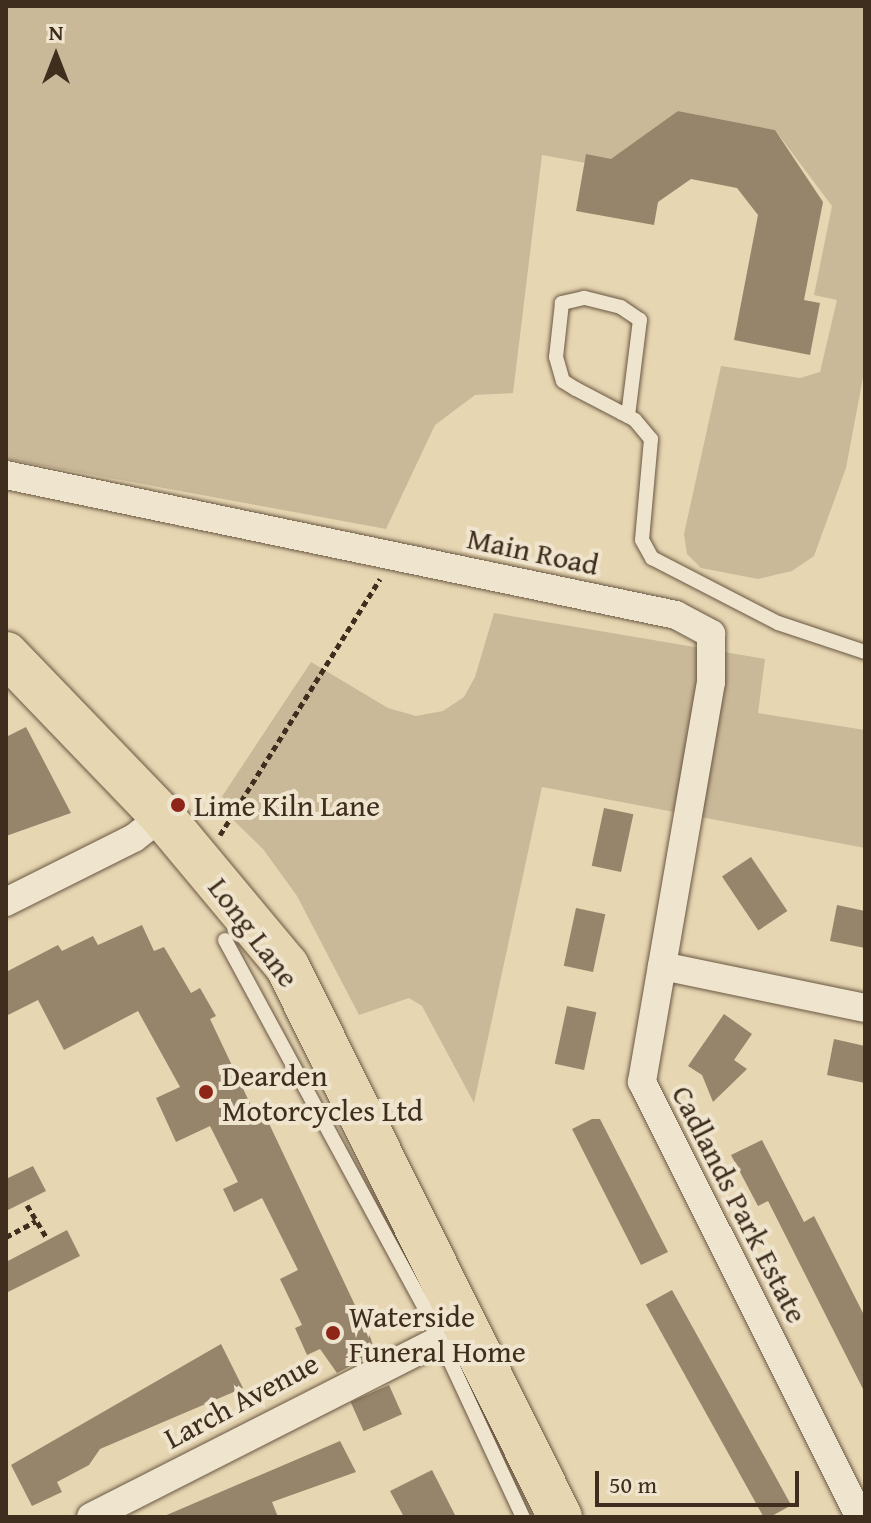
<!DOCTYPE html>
<html>
<head>
<meta charset="utf-8">
<style>
	body { margin:0 }
	#map { position:relative; width:871px; height:1523px; overflow:hidden; background:#e7d6b2; font-family:"Gentium Book Plus",serif }
	div>[style] { position:absolute }
	.green>* { inset:0; background:#cab999 }
	.building>* { inset:0; background:#96856a; transform-origin:0 0 }
	.path>* { height:5px; margin-top:-2.5px; transform-origin:0; background:repeating-linear-gradient(90deg,#3f2d1d 0 6px,transparent 0 10px) }
	.roads { filter:drop-shadow(0 0 2px #695742) drop-shadow(0 0 2px #695742) }
	.lane>* { height:14px; margin:-7px; padding:0 7px; transform-origin:7px; border-radius:7px; background:#efe4cd }
	.street>* { height:28px; margin:-14px; padding:0 14px; transform-origin:14px; border-radius:14px; background:#efe4cd }
	.primary>* { height:44px; margin:-22px; padding:0 22px; transform-origin:22px; border-radius:22px; background:#e7d6b2 }
	.dots>* { width:22px; height:22px; translate:-50% -50%; box-sizing:border-box; border:4px solid #efe4cd; border-radius:50% }
	span { translate:-50% -50%; white-space:nowrap; text-align:center; line-height:1.15; -webkit-text-stroke:8px #efe4cd; paint-order:stroke }
	.street-label { font-size:30px; color:#3f2d1d }
	.poi-label { font-size:30px; color:#3f2d1d }
	.left { translate:0 -50%; text-align:left }
	.frame { position:absolute; inset:0; border:8px solid #3f2d1d; pointer-events:none }
	.north { position:absolute; left:16px; top:16px; width:80px; height:80px; -webkit-text-stroke:6px #efe4cd; paint-order:stroke; rotate:0deg; font-size:22px; font-weight:700; line-height:32px; text-align:center; color:#3f2d1d }
	.north::after { content:''; display:block; margin:auto; width:28px; height:36px; background:#3f2d1d; clip-path:polygon(50% 0,100% 100%,50% 72%,0 100%) }
	.scale { position:absolute; left:595px; top:1471px; width:204px; height:36px; box-sizing:border-box; border:4px solid #3f2d1d; border-top:0; padding-left:10px; font-size:24px; line-height:28px; white-space:nowrap; color:#3f2d1d; -webkit-text-stroke:6px #efe4cd; paint-order:stroke }
</style>
</head>
<body>
<div id="map">
	<div class="green">
		<div style="clip-path:polygon(6px 6px,865px 6px,865px 367px,846px 468px,814px 556px,792px 571px,758px 579px,701px 568px,687px 554px,684px 534px,721px 366px,800px 378px,820px 372px,837px 300px,814px 295px,832px 206px,775px 130px,678px 111px,608px 167px,542px 155px,513px 393px,475px 395px,435px 425px,386px 529px,6px 459px)"></div>
		<div style="clip-path:polygon(494px 613px,765px 659px,758px 713px,865px 730px,865px 848px,542px 787px,474px 1103px,422px 1006px,409px 998px,359px 1015px,297px 896px,263px 849px,217px 804px,311px 662px,388px 708px,416px 716px,443px 711px,464px 697px,475px 677px)"></div>
	</div>
	<div class="building">
		<div style="clip-path:polygon(678px 111px,775px 130px,823px 202px,804px 300px,820px 303px,810px 355px,734px 340px,758px 215px,737px 188px,691px 179px,658px 202px,654px 225px,576px 211px,586px 154px,611px 159px)"></div>
		<div style="clip-path:polygon(26px 727px,71px 813px,6px 836px,6px 737px)"></div>
		<div style="left:604px;top:808px;width:30px;height:59px;rotate:12deg"></div>
		<div style="left:751px;top:857px;width:65px;height:35px;rotate:56deg"></div>
		<div style="clip-path:polygon(837px 905px,865px 911px,865px 948px,830px 941px)"></div>
		<div style="left:576px;top:908px;width:30px;height:59px;rotate:12deg"></div>
		<div style="clip-path:polygon(142px 925px,154px 951px,164px 947px,191px 993px,200px 988px,216px 1016px,210px 1019px,256px 1116px,264px 1113px,371px 1339px,375px 1353px,337px 1373px,320px 1349px,307px 1355px,295px 1328px,302px 1325px,280px 1279px,298px 1270px,262px 1198px,234px 1212px,223px 1189px,238px 1182px,210px 1126px,176px 1142px,156px 1098px,180px 1087px,138px 1011px,64px 1050px,38px 1000px,6px 1016px,6px 972px,58px 945px,62px 951px,93px 936px,98px 945px)"></div>
		<div style="left:567px;top:1006px;width:30px;height:59px;rotate:12deg"></div>
		<div style="clip-path:polygon(724px 1014px,752px 1034px,734px 1060px,747px 1069px,713px 1102px,702px 1075px,688px 1066px)"></div>
		<div style="clip-path:polygon(834px 1039px,865px 1046px,865px 1083px,827px 1075px)"></div>
		<div style="clip-path:polygon(592px 1119px,600px 1119px,668px 1252px,641px 1265px,572px 1129px)"></div>
		<div style="clip-path:polygon(762px 1140px,804px 1222px,814px 1216px,865px 1317px,865px 1393px,768px 1201px,758px 1206px,731px 1155px)"></div>
		<div style="clip-path:polygon(33px 1166px,46px 1191px,6px 1211px,6px 1179px)"></div>
		<div style="clip-path:polygon(67px 1230px,80px 1256px,6px 1293px,6px 1262px)"></div>
		<div style="left:672px;top:1290px;width:246px;height:30px;rotate:61deg"></div>
		<div style="clip-path:polygon(221px 1344px,243px 1388px,100px 1449px,89px 1465px,57px 1482px,62px 1492px,32px 1506px,11px 1465px)"></div>
		<div style="left:389px;top:1385px;width:32px;height:42px;rotate:66deg"></div>
		<div style="clip-path:polygon(340px 1441px,356px 1472px,272px 1502px,278px 1517px,162px 1517px)"></div>
		<div style="clip-path:polygon(432px 1470px,456px 1517px,404px 1517px,390px 1491px)"></div>
	</div>
	<div class="path">
		<div style="left:220px;top:835px;width:302px;rotate:-58deg"></div>
		<div style="left:27px;top:1205px;width:37px;rotate:59deg"></div>
		<div style="left:6px;top:1237px;width:34px;rotate:-28deg"></div>
	</div>
	<div class="roads">
		<div class="lane">
			<div style="left:628px;top:416px;width:97px;rotate:-82.9deg"></div>
			<div style="left:640px;top:320px;width:23px;rotate:-146deg"></div>
			<div style="left:621px;top:307px;width:38px;rotate:-166deg"></div>
			<div style="left:584px;top:298px;width:23px;rotate:167deg"></div>
			<div style="left:562px;top:303px;width:54px;rotate:96.3deg"></div>
			<div style="left:556px;top:357px;width:25px;rotate:74deg"></div>
			<div style="left:563px;top:381px;width:15px;rotate:32deg"></div>
			<div style="left:576px;top:389px;width:52px;rotate:27.6deg"></div>
			<div style="left:622px;top:413px;width:7px;rotate:27deg"></div>
			<div style="left:628px;top:416px;width:8px;rotate:30deg"></div>
			<div style="left:635px;top:420px;width:25px;rotate:50deg"></div>
			<div style="left:651px;top:439px;width:101px;rotate:95.1deg"></div>
			<div style="left:642px;top:540px;width:21px;rotate:61deg"></div>
			<div style="left:652px;top:558px;width:142px;rotate:27.3deg"></div>
			<div style="left:778px;top:623px;width:92px;rotate:18.4deg"></div>
			<div style="left:225px;top:940px;width:430px;rotate:61.5deg"></div>
			<div style="left:430px;top:1318px;width:220px;rotate:65deg"></div>
		</div>
		<div class="street">
			<div style="left:6px;top:475px;width:684px;rotate:11.8deg"></div>
			<div style="left:676px;top:615px;width:40px;rotate:28deg"></div>
			<div style="left:711px;top:634px;width:48px;rotate:90deg"></div>
			<div style="left:711px;top:682px;width:406px;rotate:99.8deg"></div>
			<div style="left:642px;top:1082px;width:487px;rotate:63.4deg"></div>
			<div style="left:6px;top:902px;width:143px;rotate:-26.6deg"></div>
			<div style="left:134px;top:838px;width:36px;rotate:-38deg"></div>
			<div style="left:662px;top:966px;width:207px;rotate:11.7deg"></div>
			<div style="left:91px;top:1517px;width:422px;rotate:-26.9deg"></div>
		</div>
		<div class="primary">
			<div style="left:6px;top:654px;width:225px;rotate:46.1deg"></div>
			<div style="left:162px;top:816px;width:195px;rotate:50.2deg"></div>
			<div style="left:287px;top:966px;width:615px;rotate:63.64deg"></div>
		</div>
	</div>
	<div class="dots">
		<div style="left:178px;top:805px;background:#8f2418"></div>
		<div style="left:206px;top:1092px;background:#8f2418"></div>
		<div style="left:333px;top:1333px;background:#8f2418"></div>
	</div>
	<div class="street-label">
		<span style="left:533px;top:551px;rotate:12deg">Main Road</span>
		<span style="left:254px;top:932px;rotate:53deg">Long Lane</span>
		<span style="left:740px;top:1204px;rotate:63deg">Cadlands Park Estate</span>
		<span style="left:241px;top:1400px;rotate:-28deg">Larch Avenue</span>
	</div>
	<div class="poi-label">
		<span class="left" style="left:194px;top:805px">Lime Kiln Lane</span>
		<span class="left" style="left:222px;top:1092px">Dearden<br>Motorcycles Ltd</span>
		<span class="left" style="left:349px;top:1333px">Waterside<br>Funeral Home</span>
	</div>
	<div class="frame"></div>
	<div class="north">N</div>
	<div class="scale">50 m</div>
</div>
</body>
</html>
